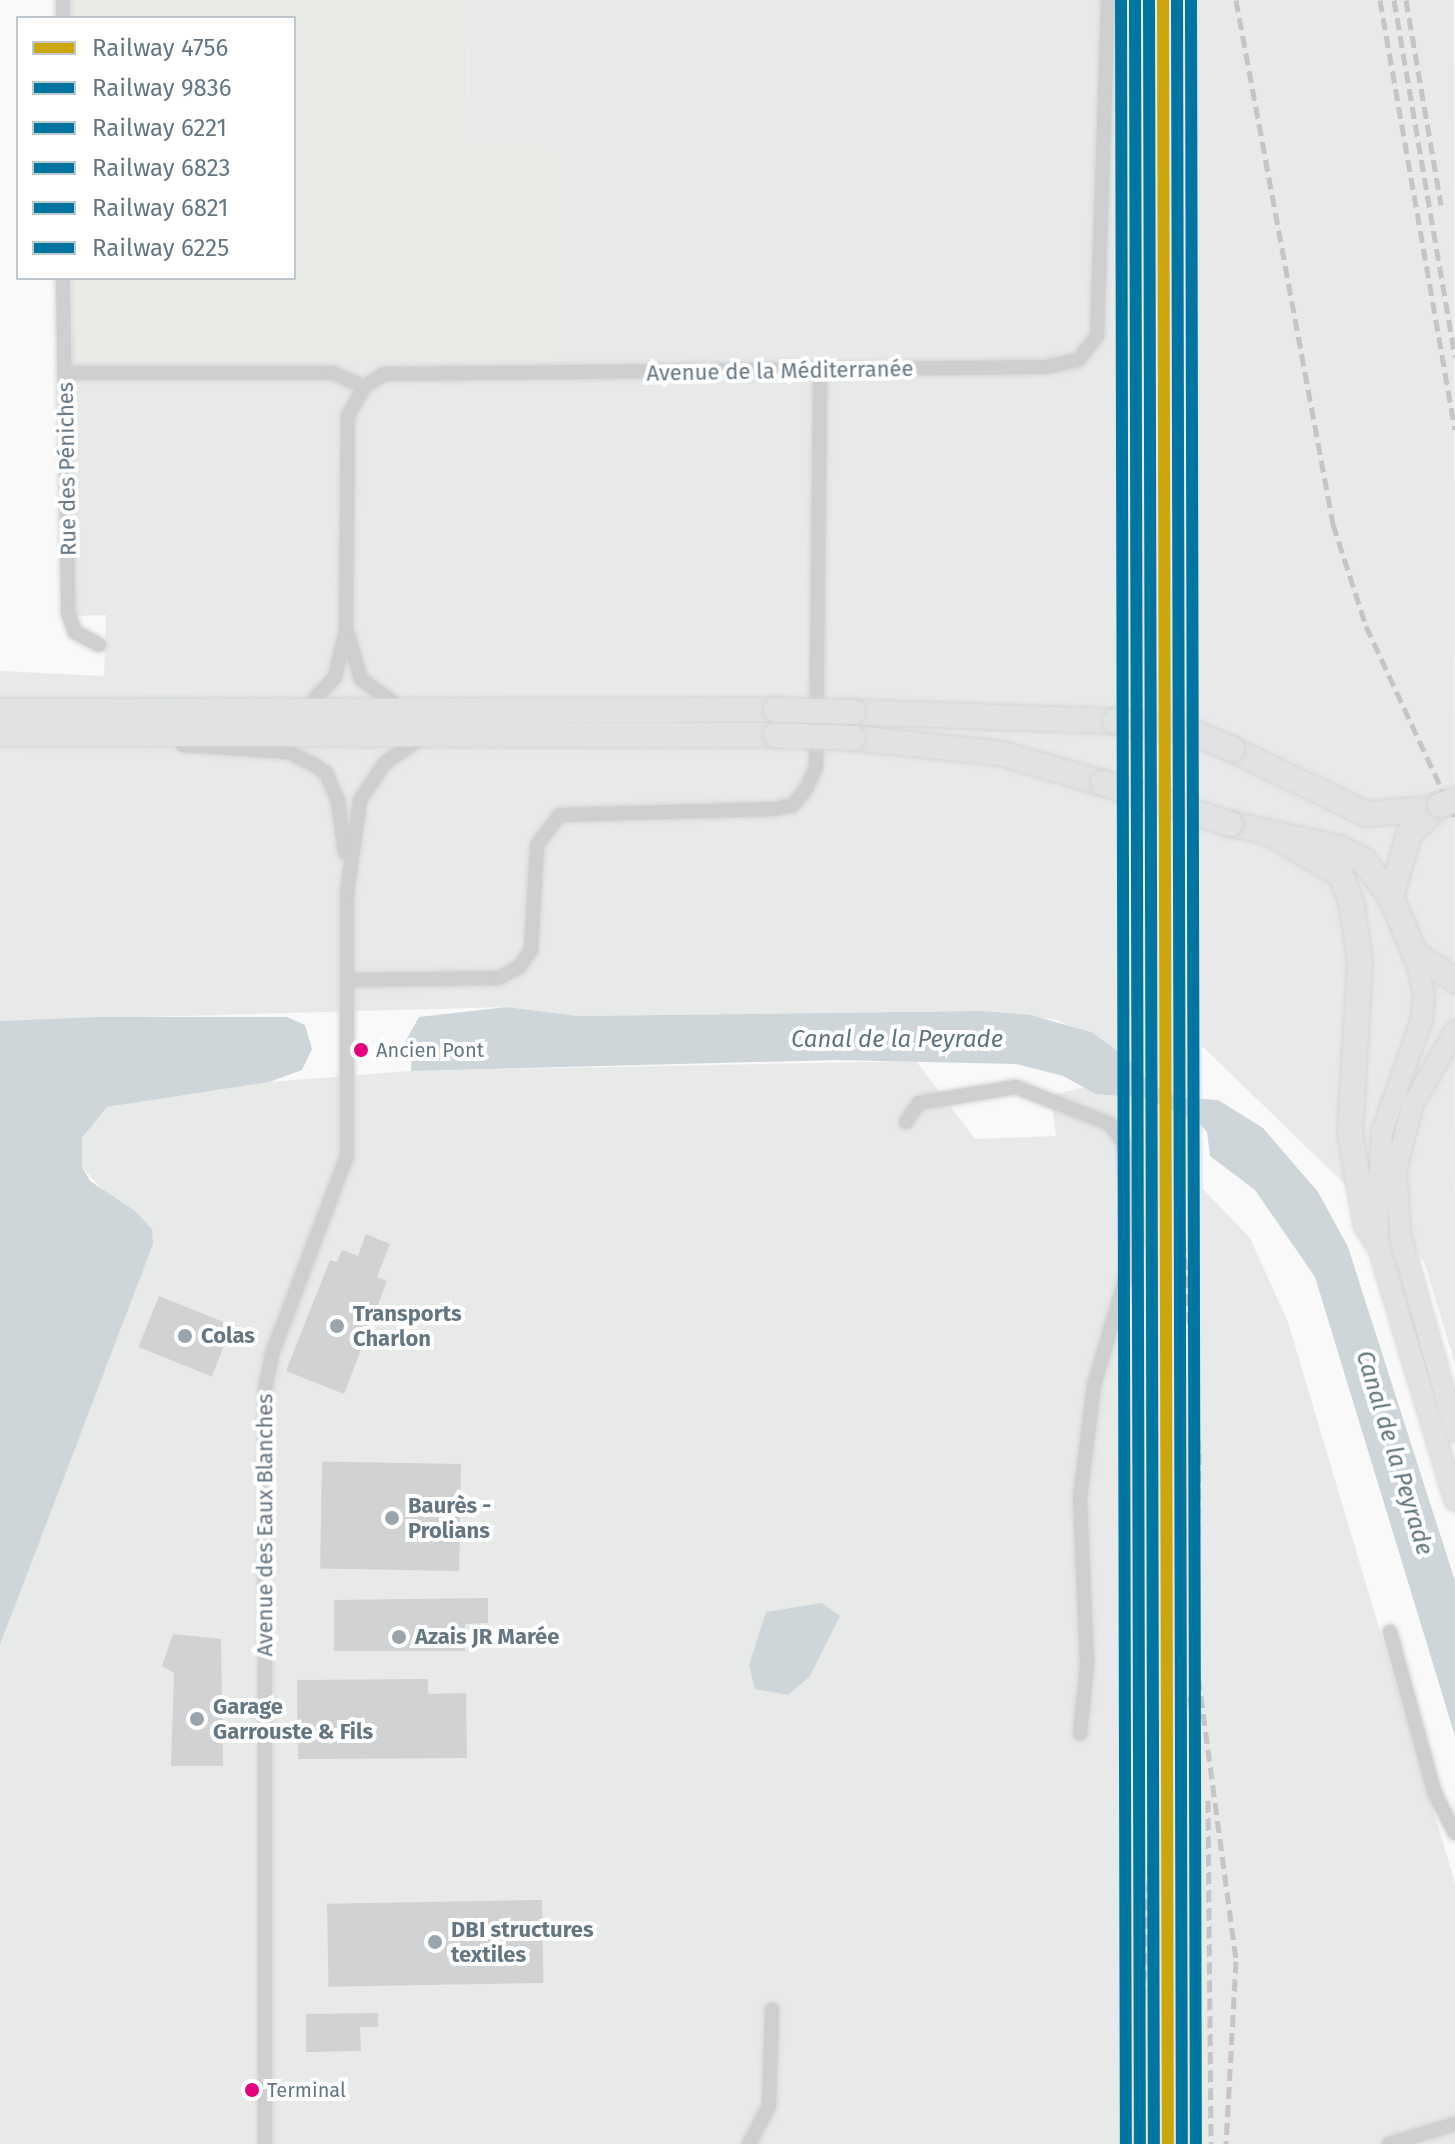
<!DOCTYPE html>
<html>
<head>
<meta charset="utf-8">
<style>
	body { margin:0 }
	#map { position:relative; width:1455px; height:2144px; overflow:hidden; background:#f9f9f9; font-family:"Fira Sans",sans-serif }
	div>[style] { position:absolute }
	.built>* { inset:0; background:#e8e9e9 }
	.green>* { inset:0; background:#e8ebe6 }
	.water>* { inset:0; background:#ced6d9 }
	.building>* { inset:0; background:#d0d2d3; transform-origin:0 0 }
	.roads { filter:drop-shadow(0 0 2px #d5d6d7) drop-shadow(0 0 2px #d5d6d7) }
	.street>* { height:14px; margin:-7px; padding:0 7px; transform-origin:7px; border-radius:7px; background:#cecfd0 }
	.secondary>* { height:20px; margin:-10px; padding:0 10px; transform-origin:10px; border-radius:10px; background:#e1e2e2 }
	.primary>* { height:24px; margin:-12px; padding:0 12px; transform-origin:12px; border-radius:12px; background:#e1e2e2 }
	.rail>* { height:5px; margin-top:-2.5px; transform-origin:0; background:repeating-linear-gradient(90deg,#c3c5c6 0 12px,transparent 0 18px) }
	.bridges { filter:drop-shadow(0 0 2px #d5d6d7) drop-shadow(0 0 2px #d5d6d7) }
	.primary-bridge>* { height:24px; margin:-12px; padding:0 12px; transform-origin:12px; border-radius:12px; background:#e1e2e2 }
	.rail-1>* { height:12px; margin:-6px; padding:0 6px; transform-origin:6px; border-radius:6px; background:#cca60d }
	.rail-2>* { height:12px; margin:-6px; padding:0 6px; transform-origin:6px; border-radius:6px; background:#0075a1 }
	.rail-3>* { height:12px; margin:-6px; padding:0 6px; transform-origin:6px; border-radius:6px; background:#0075a1 }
	.rail-4>* { height:12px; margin:-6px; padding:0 6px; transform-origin:6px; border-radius:6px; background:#0075a1 }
	.rail-5>* { height:12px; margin:-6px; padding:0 6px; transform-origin:6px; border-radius:6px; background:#0075a1 }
	.rail-6>* { height:12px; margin:-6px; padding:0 6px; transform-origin:6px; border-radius:6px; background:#0075a1 }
	.dots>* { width:22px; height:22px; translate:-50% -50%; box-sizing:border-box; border:4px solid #fff; border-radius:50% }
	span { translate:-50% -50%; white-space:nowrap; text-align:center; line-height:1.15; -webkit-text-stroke:8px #fff; paint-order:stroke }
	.bus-label { font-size:20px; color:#657683 }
	.left { translate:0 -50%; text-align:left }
	.street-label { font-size:22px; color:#657683 }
	.poi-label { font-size:22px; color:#657683; font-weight:700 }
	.water-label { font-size:24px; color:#60757c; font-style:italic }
	.legend { position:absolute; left:16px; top:16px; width:280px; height:264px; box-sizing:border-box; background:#fff; border:2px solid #c1c8cd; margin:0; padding:10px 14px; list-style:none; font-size:24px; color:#657683 }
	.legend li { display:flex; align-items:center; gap:16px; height:40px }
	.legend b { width:40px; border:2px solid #c1c8cd }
</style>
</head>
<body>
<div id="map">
	<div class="built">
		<div style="clip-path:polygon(469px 0,1454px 0,1455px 1364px,1424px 1261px,1202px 1046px,1203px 1189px,1250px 1238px,1288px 1322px,1455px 1883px,1455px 2144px,0 2144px,0 1645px,121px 1325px,149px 1236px,135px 1211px,108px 1196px,82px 1167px,82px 1138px,107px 1107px,269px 1082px,411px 1071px,916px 1061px,975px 1139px,1056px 1136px,1051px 1095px,1137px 1075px,1126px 1056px,1058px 1020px,981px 1011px,578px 1016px,507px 1007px,0 1021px,0 671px,104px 676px,106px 615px,73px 616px,72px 351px,90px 360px,553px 360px,554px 147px,468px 147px)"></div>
	</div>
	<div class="green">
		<div style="clip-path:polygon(71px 0,469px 0,468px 146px,555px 147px,553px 360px,90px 360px,72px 351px,72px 278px,294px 278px,294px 18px,71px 18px)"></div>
	</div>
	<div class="water">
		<div style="clip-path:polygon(507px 1007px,578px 1016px,981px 1011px,1030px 1015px,1091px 1032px,1126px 1057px,1148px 1082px,1176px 1097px,1218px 1100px,1263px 1128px,1318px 1192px,1348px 1247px,1455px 1581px,1455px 1736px,1315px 1277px,1255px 1190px,1210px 1156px,1207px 1132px,1199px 1123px,1146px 1098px,1096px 1094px,1063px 1076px,1016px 1064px,836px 1060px,411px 1071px,412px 1052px,404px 1044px,419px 1017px)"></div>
		<div style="clip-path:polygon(100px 1017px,287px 1017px,305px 1025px,312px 1049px,302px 1070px,269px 1082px,107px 1107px,82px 1138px,82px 1167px,90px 1181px,135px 1211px,152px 1229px,153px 1244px,0 1645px,0 1021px)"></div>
		<div style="clip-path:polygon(822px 1603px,840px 1616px,810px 1676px,788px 1695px,755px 1689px,749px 1665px,766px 1612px)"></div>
	</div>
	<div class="building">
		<div style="clip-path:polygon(366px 1234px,390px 1244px,377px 1277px,387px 1281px,344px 1394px,286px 1371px,330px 1260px,337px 1262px,342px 1250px,358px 1256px)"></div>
		<div style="left:159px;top:1296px;width:79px;height:55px;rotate:22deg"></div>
		<div style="left:461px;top:1464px;width:107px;height:139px;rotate:91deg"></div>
		<div style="clip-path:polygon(488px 1598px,488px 1623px,465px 1624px,465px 1651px,334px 1651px,334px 1600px)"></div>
		<div style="clip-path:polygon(173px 1634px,221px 1639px,223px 1766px,171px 1766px,174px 1673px,162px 1666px)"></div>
		<div style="clip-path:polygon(428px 1679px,428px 1694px,466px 1693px,467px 1758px,298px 1759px,297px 1680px)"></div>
		<div style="left:542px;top:1900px;width:83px;height:215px;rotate:89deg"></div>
		<div style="clip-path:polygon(378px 2013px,378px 2027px,360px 2027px,361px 2051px,306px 2052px,306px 2014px)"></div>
	</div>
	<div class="roads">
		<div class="street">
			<div style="left:63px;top:18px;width:18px;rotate:-90deg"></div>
			<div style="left:63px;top:278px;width:334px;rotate:89.1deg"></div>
			<div style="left:68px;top:612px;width:21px;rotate:71deg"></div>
			<div style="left:75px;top:632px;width:27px;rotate:28deg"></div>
			<div style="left:66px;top:373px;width:267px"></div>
			<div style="left:333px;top:373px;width:34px;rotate:24deg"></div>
			<div style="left:347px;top:632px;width:49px;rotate:73.4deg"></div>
			<div style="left:361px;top:679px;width:46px;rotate:36.1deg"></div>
			<div style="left:304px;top:711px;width:46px;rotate:-47.6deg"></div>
			<div style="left:335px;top:677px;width:48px;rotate:-76.8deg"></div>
			<div style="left:346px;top:630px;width:214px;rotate:-89.5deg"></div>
			<div style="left:348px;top:416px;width:33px;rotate:-61deg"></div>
			<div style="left:364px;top:387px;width:24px;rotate:-33deg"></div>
			<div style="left:384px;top:374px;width:661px;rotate:-0.61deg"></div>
			<div style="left:1045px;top:367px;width:34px;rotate:-12deg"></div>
			<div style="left:1078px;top:360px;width:31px;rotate:-52deg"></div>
			<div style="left:1097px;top:336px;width:336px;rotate:-88.1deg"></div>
			<div style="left:183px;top:745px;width:105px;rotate:3.8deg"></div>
			<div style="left:288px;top:752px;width:28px;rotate:26deg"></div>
			<div style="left:313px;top:764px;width:16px;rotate:35deg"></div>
			<div style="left:326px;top:773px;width:30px;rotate:67deg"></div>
			<div style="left:338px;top:801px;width:52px;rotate:82.3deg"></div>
			<div style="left:347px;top:980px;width:152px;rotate:-0.8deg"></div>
			<div style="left:499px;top:978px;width:23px;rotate:-29deg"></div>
			<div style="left:519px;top:967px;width:21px;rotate:-55deg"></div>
			<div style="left:531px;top:950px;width:105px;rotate:-86.7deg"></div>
			<div style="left:537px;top:845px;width:38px;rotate:-53deg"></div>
			<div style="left:560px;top:815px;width:214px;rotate:-1.6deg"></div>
			<div style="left:774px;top:809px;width:19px;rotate:-12deg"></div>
			<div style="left:793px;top:805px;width:21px;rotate:-51deg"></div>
			<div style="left:806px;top:789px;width:24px;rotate:-66deg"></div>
			<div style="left:816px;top:767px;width:396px;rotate:-89.4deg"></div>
			<div style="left:906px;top:1122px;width:23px;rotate:-56deg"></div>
			<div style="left:919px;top:1103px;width:98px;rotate:-9.4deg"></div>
			<div style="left:1016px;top:1087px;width:101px;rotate:21.5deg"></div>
			<div style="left:1110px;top:1124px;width:22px;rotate:54deg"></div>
			<div style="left:1123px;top:1142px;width:98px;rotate:81.8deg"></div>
			<div style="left:1137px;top:1239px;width:152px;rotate:106.4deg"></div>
			<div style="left:1094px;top:1385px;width:114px;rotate:97.1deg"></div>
			<div style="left:1080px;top:1498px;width:166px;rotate:87.6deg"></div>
			<div style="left:1087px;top:1664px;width:70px;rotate:95.7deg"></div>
			<div style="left:1390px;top:1632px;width:168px;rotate:74.5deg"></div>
			<div style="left:1435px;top:1794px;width:44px;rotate:62.9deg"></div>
			<div style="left:265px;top:2144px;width:754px;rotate:-90deg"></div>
			<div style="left:265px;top:1390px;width:37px;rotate:-79deg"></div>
			<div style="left:272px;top:1354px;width:212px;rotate:-69.3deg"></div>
			<div style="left:347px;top:1156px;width:263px;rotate:-90deg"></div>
			<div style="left:347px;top:893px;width:94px;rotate:-82deg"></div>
			<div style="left:360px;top:800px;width:45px;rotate:-56deg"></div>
			<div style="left:385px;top:763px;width:47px;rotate:-34.7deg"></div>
			<div style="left:749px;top:2144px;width:43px;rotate:-62.2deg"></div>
			<div style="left:769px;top:2106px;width:96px;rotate:-88.2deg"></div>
			<div style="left:1389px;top:2144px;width:69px;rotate:-16.9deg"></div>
		</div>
		<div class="secondary">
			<div style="left:1415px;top:954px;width:42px;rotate:77.6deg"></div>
			<div style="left:1424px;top:995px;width:24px;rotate:95deg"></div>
			<div style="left:1422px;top:1019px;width:120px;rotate:109.5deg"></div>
			<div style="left:1382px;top:1132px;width:110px;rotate:92.6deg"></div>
			<div style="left:1377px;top:1242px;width:270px;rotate:73.2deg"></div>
			<div style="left:1455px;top:1031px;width:84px;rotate:119.9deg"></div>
			<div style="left:1413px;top:1104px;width:67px;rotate:104.7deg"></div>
			<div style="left:1396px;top:1169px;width:65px;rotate:86.5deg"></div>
			<div style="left:1400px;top:1234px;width:205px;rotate:74.4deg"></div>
		</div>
		<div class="primary">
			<div style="left:0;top:711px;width:776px;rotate:-0.07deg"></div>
			<div style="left:853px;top:712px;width:262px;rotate:2deg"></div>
			<div style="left:0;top:734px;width:776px;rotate:0.07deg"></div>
			<div style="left:853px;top:738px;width:147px;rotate:5.9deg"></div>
			<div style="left:999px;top:753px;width:108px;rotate:16.1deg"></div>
			<div style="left:1232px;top:749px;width:149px;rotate:25.9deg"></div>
			<div style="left:1366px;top:814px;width:63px;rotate:-4.5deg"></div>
			<div style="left:1440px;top:805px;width:42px;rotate:136.9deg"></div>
			<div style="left:1409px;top:834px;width:66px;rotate:105.9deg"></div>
			<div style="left:1391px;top:897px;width:62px;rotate:67.2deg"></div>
			<div style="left:1415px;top:954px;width:48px;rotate:33deg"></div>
			<div style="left:1231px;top:824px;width:111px;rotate:12.5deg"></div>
			<div style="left:1339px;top:848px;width:27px;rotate:27deg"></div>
			<div style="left:1363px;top:860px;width:46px;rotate:52.9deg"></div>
			<div style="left:1268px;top:832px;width:85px;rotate:30.5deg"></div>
			<div style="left:1341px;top:875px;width:32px;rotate:70deg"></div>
			<div style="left:1352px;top:905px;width:57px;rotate:81.9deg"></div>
			<div style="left:1360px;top:961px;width:172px;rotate:93.3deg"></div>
			<div style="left:1350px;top:1133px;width:92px;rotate:80deg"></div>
			<div style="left:1366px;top:1224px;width:21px;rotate:59deg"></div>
		</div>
	</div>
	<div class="rail">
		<div style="left:1180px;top:0;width:1222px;rotate:89.91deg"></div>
		<div style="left:1182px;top:1222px;width:231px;rotate:85.8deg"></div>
		<div style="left:1199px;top:1452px;width:208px;rotate:90.8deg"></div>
		<div style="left:1196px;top:1660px;width:304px;rotate:82.4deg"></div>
		<div style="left:1236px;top:1961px;width:183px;rotate:93.1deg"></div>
		<div style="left:1236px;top:0;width:533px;rotate:79.51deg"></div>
		<div style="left:1333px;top:524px;width:107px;rotate:72.1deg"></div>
		<div style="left:1366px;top:626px;width:212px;rotate:65.1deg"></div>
		<div style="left:1380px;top:0;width:436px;rotate:80.1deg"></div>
		<div style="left:1394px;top:0;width:362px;rotate:80.3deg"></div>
		<div style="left:1406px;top:0;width:208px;rotate:80.3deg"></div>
		<div style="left:1166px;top:1365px;width:89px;rotate:87.4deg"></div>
		<div style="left:1180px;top:1405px;width:739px;rotate:89.69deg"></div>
		<div style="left:1190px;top:1696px;width:83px;rotate:85.2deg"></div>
		<div style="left:1197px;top:1779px;width:365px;rotate:89.8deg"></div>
		<div style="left:1208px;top:1800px;width:344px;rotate:89.5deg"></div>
		<div style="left:1136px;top:2144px;width:425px;rotate:-87.2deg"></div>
	</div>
	<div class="bridges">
		<div class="primary-bridge">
			<div style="left:776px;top:710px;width:77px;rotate:1.5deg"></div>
			<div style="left:1115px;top:721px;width:74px;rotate:7deg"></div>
			<div style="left:1188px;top:730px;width:48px;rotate:23.4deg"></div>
			<div style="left:776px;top:735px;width:77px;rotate:2.2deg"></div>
			<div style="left:1103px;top:783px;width:134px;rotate:17.8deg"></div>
			<div style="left:1440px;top:805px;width:16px;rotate:-18deg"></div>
		</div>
	</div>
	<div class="rail-1">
		<div style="left:1163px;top:0;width:2144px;rotate:89.87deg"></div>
	</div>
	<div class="rail-2">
		<div style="left:1149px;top:0;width:2144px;rotate:89.87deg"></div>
	</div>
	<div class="rail-3">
		<div style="left:1177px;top:0;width:2144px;rotate:89.87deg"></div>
	</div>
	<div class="rail-4">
		<div style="left:1135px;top:0;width:2144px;rotate:89.87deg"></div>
	</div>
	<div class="rail-5">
		<div style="left:1191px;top:0;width:2144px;rotate:89.87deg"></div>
	</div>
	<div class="rail-6">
		<div style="left:1121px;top:0;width:2144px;rotate:89.87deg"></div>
	</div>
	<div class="dots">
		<div style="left:361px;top:1050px;background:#e5007d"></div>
		<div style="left:337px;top:1326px;background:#99a4ac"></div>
		<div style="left:185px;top:1336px;background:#99a4ac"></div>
		<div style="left:392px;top:1518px;background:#99a4ac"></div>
		<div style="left:399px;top:1637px;background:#99a4ac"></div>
		<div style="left:197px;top:1719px;background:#99a4ac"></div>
		<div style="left:435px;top:1942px;background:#99a4ac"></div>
		<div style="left:252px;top:2090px;background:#e5007d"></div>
	</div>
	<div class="bus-label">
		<span class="left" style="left:376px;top:1050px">Ancien Pont</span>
		<span class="left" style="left:267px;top:2090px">Terminal</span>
	</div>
	<div class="street-label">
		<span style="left:780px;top:371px;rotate:-1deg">Avenue de la Méditerranée</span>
		<span style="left:67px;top:469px;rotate:-91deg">Rue des Péniches</span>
		<span style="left:265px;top:1525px;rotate:-90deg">Avenue des Eaux Blanches</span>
	</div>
	<div class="poi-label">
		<span class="left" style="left:353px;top:1326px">Transports<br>Charlon</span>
		<span class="left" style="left:201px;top:1336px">Colas</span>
		<span class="left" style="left:408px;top:1518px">Baurès -<br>Prolians</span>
		<span class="left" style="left:415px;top:1637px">Azais JR Marée</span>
		<span class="left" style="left:213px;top:1719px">Garage<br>Garrouste &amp; Fils</span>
		<span class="left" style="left:451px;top:1942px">DBI structures<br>textiles</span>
	</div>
	<div class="water-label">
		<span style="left:897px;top:1040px">Canal de la Peyrade</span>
		<span style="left:1394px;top:1453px;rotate:73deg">Canal de la Peyrade</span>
	</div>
	<ul class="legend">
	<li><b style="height:10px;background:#cca60d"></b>Railway 4756</li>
	<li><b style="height:10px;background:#0075a1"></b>Railway 9836</li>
	<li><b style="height:10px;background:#0075a1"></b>Railway 6221</li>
	<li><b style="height:10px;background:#0075a1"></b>Railway 6823</li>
	<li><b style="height:10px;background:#0075a1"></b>Railway 6821</li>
	<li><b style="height:10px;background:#0075a1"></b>Railway 6225</li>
	</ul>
</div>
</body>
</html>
